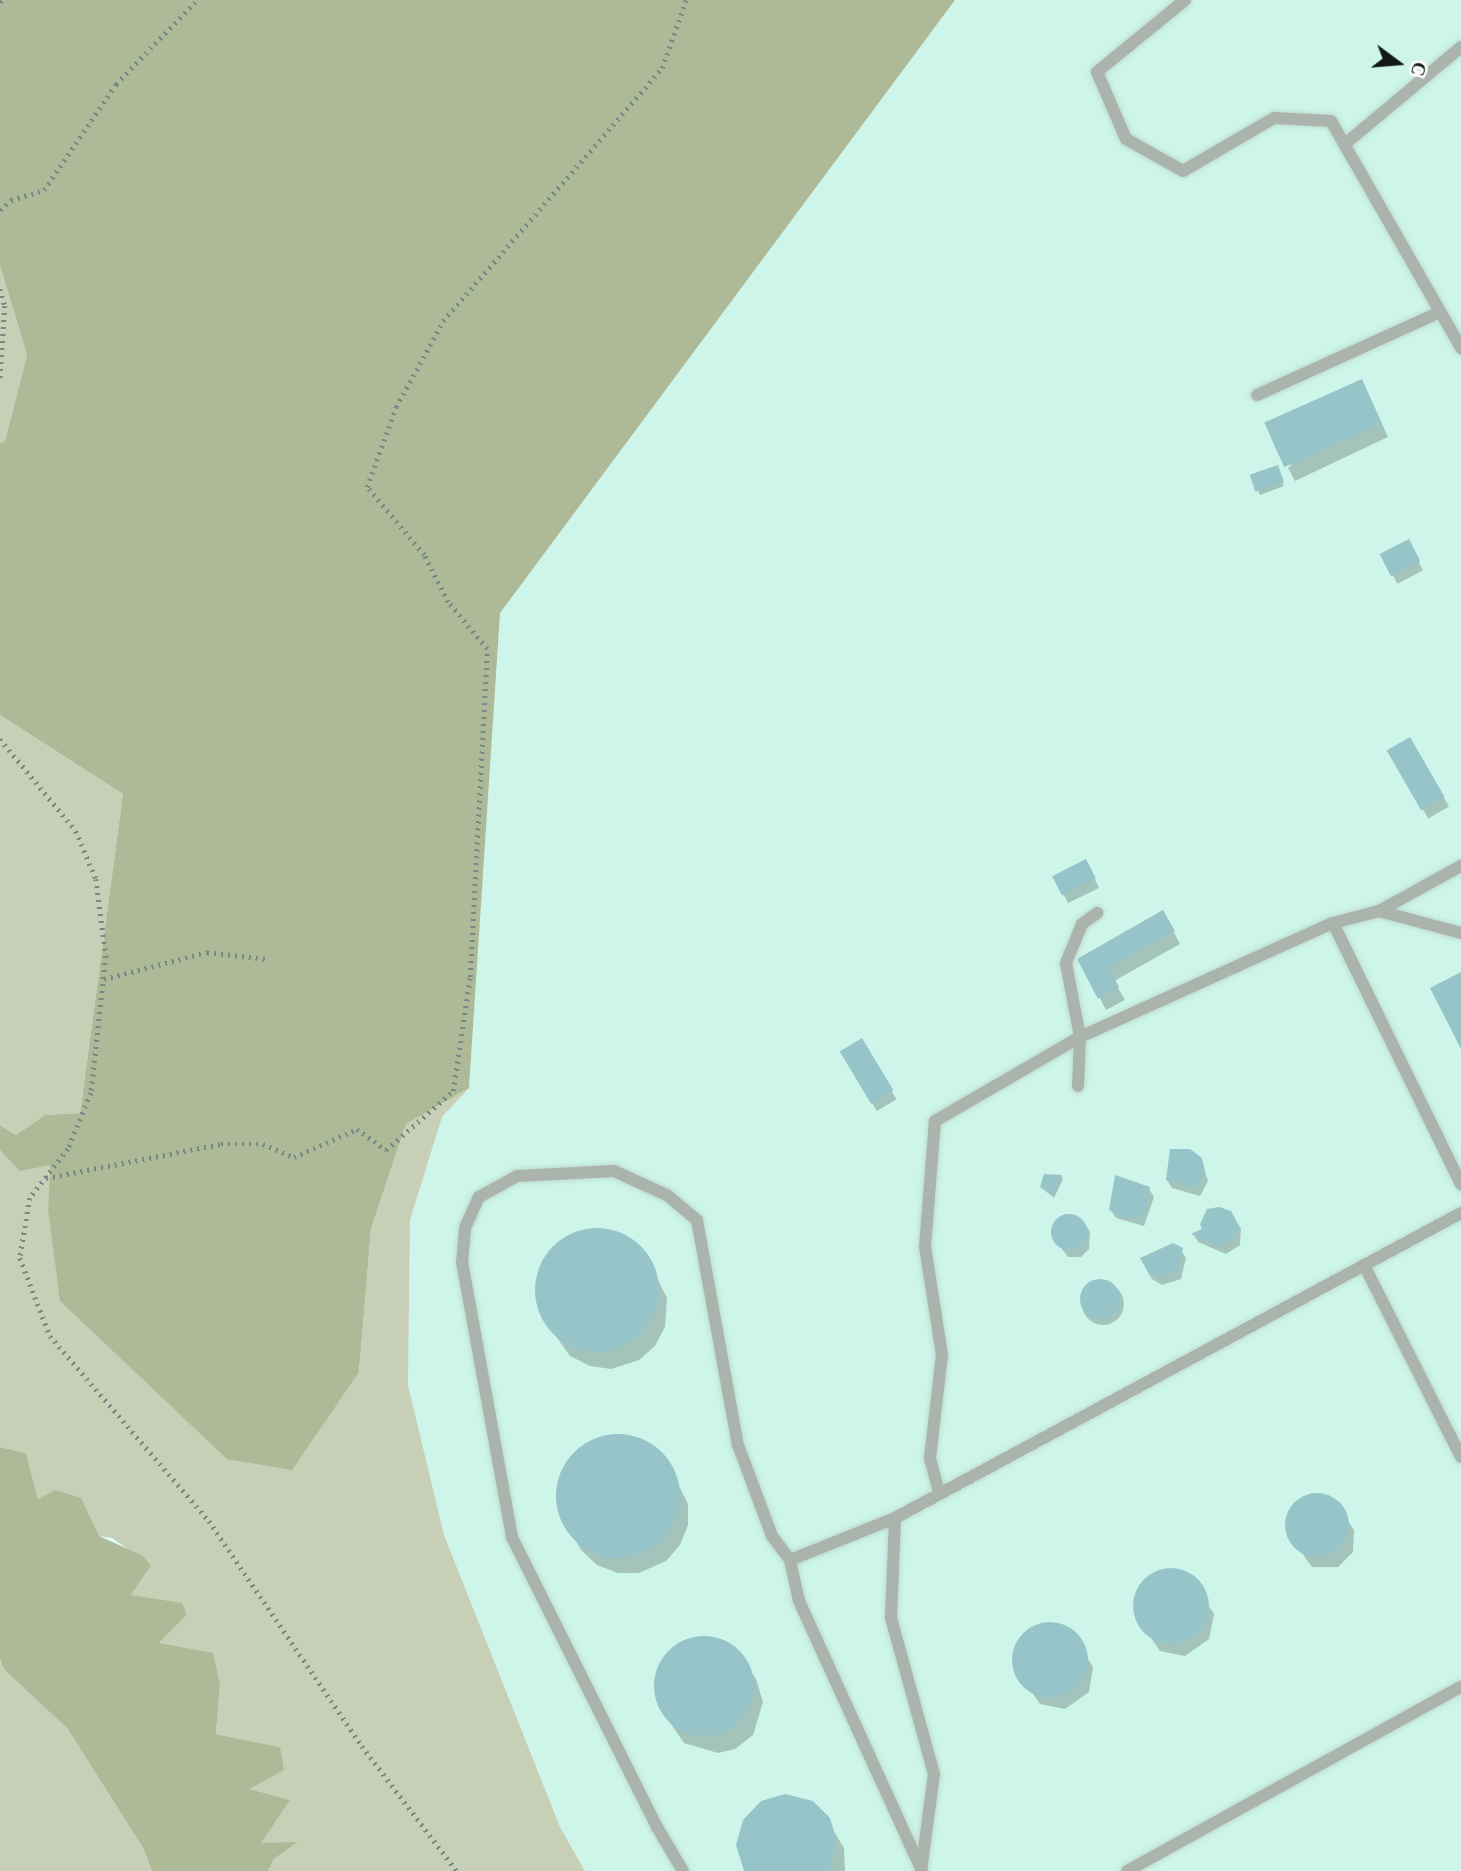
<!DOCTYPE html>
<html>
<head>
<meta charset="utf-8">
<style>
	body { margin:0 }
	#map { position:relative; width:1461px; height:1871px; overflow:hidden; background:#e0fff6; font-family:"Crimson Pro",serif }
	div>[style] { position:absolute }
	.built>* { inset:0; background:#cdf5ea }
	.green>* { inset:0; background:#c7cfb6 }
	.forest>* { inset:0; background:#aeb997 }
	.shadow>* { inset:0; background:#0003; transform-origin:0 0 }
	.round { border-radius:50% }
	.building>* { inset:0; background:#97c4c9; transform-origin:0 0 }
	.path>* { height:4.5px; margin-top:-2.25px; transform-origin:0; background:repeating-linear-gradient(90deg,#758a84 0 2px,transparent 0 7px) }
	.roads { filter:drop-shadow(0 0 2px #bfdbd2) drop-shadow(0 0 2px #bfdbd2) }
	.lane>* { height:12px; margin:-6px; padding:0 6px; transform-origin:6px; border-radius:6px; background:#abb4ac }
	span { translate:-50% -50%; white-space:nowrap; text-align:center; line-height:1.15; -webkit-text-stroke:5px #fff; paint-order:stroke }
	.north { position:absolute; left:1363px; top:28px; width:70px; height:70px; -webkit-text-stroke:5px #fff; paint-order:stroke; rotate:106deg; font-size:19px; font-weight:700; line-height:28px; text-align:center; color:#101b18 }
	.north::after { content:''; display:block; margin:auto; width:24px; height:32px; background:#101b18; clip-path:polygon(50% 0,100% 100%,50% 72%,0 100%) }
</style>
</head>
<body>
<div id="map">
	<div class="built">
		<div style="clip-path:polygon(955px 0,1461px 0,1461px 1871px,585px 1871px,560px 1827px,444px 1535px,408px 1385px,410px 1220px,442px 1117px,469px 1088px,499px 613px)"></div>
	</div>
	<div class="green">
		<div style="clip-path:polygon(0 266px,27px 355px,5px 441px,0 443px)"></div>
		<div style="clip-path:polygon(0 715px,123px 794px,80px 1113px,45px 1115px,16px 1135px,0 1125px)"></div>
		<div style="clip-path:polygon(469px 1088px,442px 1117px,410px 1220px,408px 1385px,444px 1535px,560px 1827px,585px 1871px,268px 1871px,274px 1859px,297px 1843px,260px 1843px,290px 1800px,248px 1789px,280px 1747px,216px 1734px,220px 1685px,159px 1643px,187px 1615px,131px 1595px,151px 1566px,112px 1538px,99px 1536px,38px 1500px,26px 1453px,0 1447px,0 1150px,50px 1165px,48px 1209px,359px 1372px,371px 1229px,406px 1124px)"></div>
		<div style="clip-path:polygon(0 1661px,67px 1728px,143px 1848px,152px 1871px,0 1871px)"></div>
	</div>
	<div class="forest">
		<div style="clip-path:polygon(0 0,955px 0,500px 613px,469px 1088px,406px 1124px,371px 1229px,359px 1372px,292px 1470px,227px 1459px,60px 1301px,48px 1209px,50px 1165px,20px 1171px,0 1150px,0 1125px,16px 1135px,45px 1115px,80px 1113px,123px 794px,0 715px,0 443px,5px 441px,27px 355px,0 266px)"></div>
		<div style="clip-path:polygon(0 1447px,26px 1453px,38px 1499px,55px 1490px,81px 1498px,99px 1536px,143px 1556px,151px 1566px,131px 1595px,182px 1603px,187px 1615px,159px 1643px,213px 1653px,220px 1685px,216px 1734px,280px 1747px,284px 1770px,249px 1789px,290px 1800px,261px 1843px,298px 1842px,274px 1859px,268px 1871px,152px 1871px,143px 1848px,67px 1728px,6px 1671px,0 1660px)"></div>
	</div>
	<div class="shadow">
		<div style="clip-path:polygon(1368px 393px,1388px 437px,1295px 481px,1288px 468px)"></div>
		<div style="clip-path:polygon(1279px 470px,1284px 486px,1260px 495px,1252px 476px)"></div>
		<div style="left:1408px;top:542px;width:32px;height:29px;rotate:62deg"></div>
		<div style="left:1410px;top:739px;width:78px;height:24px;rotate:60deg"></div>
		<div style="clip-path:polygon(1090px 869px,1099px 888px,1068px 903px,1055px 877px)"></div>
		<div style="clip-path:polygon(1163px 912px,1180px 944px,1114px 981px,1125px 1000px,1106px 1010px,1080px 959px)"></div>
		<div style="left:861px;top:1040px;width:69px;height:23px;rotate:59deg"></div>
		<div style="clip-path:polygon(1202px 1161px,1208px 1181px,1200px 1196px,1172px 1188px,1167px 1180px)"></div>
		<div style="clip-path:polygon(1061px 1176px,1063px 1179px,1054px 1198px,1042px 1187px)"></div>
		<div style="clip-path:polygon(1149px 1189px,1154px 1197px,1144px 1226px,1116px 1218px,1111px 1210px)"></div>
		<div style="clip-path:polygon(1226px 1210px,1241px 1228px,1240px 1245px,1226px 1254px,1198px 1242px,1194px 1235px)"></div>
		<div style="clip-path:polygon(1063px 1215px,1085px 1224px,1090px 1232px,1089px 1249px,1081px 1257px,1068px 1257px,1053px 1237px,1054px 1226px)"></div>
		<div style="clip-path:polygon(588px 1231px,611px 1232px,634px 1243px,648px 1260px,667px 1298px,665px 1327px,655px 1346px,639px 1360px,611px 1369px,590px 1366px,570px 1356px,545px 1321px,537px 1299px,539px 1276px,549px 1255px,566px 1239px)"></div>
		<div style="clip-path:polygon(1181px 1250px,1186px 1258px,1181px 1279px,1162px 1285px,1152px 1279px,1147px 1270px)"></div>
		<div class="round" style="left:1082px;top:1283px;width:42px;height:42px"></div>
		<div style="clip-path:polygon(624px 1436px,649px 1444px,666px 1459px,688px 1504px,688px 1525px,680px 1545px,666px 1561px,639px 1573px,618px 1573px,597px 1565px,581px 1550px,560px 1512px,559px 1489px,566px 1466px,581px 1449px,601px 1438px)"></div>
		<div style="clip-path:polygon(1309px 1496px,1333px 1499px,1354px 1530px,1353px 1552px,1338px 1567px,1312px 1567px,1288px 1534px,1290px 1511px)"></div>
		<div style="clip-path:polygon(1161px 1572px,1189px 1576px,1214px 1614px,1209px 1639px,1185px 1656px,1160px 1651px,1136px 1616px,1136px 1598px,1142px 1585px)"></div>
		<div style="clip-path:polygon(1045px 1624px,1069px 1629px,1093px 1667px,1089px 1692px,1065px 1709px,1040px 1704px,1016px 1669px,1016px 1651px,1021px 1638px)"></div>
		<div style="clip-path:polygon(697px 1638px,716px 1639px,735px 1648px,756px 1679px,763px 1702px,753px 1735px,735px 1749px,718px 1753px,684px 1743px,662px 1711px,657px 1675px,666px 1657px,679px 1645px)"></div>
		<div style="clip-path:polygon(833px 1830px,844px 1848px,845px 1871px,747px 1871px)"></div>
	</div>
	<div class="building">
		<div style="left:1362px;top:379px;width:49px;height:107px;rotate:66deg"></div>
		<div style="left:1278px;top:465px;width:18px;height:30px;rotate:71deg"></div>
		<div style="left:1409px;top:539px;width:25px;height:33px;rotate:63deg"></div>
		<div style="left:1410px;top:737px;width:69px;height:27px;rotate:60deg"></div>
		<div style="left:1086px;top:859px;width:22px;height:38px;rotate:63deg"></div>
		<div style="clip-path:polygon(1163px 910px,1175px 931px,1109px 968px,1119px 987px,1098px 999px,1077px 959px)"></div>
		<div style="clip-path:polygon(1461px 972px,1461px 1049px,1430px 988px)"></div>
		<div style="left:862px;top:1038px;width:61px;height:26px;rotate:59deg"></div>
		<div style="clip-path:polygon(1170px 1149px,1190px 1149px,1202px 1158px,1205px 1172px,1196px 1188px,1166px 1180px)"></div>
		<div style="clip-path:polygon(1044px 1174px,1062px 1175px,1052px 1196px,1040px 1187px)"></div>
		<div style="clip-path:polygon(1115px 1175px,1150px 1187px,1147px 1207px,1139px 1219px,1122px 1218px,1109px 1210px)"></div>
		<div style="clip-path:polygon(1219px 1207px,1231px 1211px,1239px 1226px,1233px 1241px,1218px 1247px,1191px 1234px,1202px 1229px,1200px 1224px,1207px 1209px)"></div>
		<div class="round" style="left:1051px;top:1214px;width:36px;height:36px"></div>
		<div class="round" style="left:535px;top:1228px;width:124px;height:124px"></div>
		<div style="clip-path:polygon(1173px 1243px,1183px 1248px,1177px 1271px,1165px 1278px,1149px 1274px,1140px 1258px)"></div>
		<div class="round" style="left:1080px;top:1279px;width:40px;height:40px"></div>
		<div class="round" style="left:556px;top:1434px;width:124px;height:124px"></div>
		<div class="round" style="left:1285px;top:1493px;width:64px;height:64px"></div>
		<div class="round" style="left:1133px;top:1568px;width:76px;height:76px"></div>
		<div class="round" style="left:1012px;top:1622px;width:76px;height:76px"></div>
		<div class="round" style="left:654px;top:1636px;width:100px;height:100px"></div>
		<div style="clip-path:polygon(785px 1794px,813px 1801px,830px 1818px,837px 1841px,829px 1871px,744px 1871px,736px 1845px,743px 1820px,761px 1801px)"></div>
	</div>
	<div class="path">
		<div style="left:0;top:2px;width:3px;rotate:-45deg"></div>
		<div style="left:0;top:210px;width:15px;rotate:-42deg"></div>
		<div style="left:11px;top:200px;width:34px;rotate:-17deg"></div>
		<div style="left:44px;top:190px;width:128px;rotate:-55.8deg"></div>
		<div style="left:116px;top:84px;width:117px;rotate:-46deg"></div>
		<div style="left:0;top:289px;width:18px;rotate:74deg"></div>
		<div style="left:5px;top:306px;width:75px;rotate:93.8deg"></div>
		<div style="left:0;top:739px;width:119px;rotate:50.4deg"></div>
		<div style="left:76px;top:831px;width:52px;rotate:67.4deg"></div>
		<div style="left:96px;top:879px;width:78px;rotate:82.6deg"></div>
		<div style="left:106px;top:956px;width:138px;rotate:96.2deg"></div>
		<div style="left:91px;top:1093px;width:61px;rotate:112.3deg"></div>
		<div style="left:68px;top:1149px;width:62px;rotate:127.8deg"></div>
		<div style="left:30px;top:1198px;width:61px;rotate:99.5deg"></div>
		<div style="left:20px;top:1258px;width:84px;rotate:69deg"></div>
		<div style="left:50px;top:1336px;width:244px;rotate:49.3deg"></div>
		<div style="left:209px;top:1521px;width:272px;rotate:55.8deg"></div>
		<div style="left:362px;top:1746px;width:157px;rotate:52.8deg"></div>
		<div style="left:104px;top:979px;width:106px;rotate:-14.7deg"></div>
		<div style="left:207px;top:952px;width:59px;rotate:6.8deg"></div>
		<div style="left:46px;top:1178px;width:178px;rotate:-11deg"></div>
		<div style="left:221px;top:1144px;width:42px"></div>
		<div style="left:263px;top:1144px;width:34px;rotate:23deg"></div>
		<div style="left:294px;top:1157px;width:69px;rotate:-24deg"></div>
		<div style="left:357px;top:1129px;width:36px;rotate:36deg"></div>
		<div style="left:386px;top:1150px;width:89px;rotate:-41.4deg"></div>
		<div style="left:453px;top:1091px;width:115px;rotate:-81.5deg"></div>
		<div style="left:470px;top:977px;width:328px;rotate:-87deg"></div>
		<div style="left:487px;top:649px;width:61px;rotate:-129.7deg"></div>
		<div style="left:448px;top:602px;width:53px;rotate:-117.1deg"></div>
		<div style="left:424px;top:555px;width:89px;rotate:-130deg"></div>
		<div style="left:367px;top:487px;width:85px;rotate:-70.1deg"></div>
		<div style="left:396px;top:407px;width:98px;rotate:-61.3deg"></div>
		<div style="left:443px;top:321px;width:335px;rotate:-49.1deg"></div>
		<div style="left:662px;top:68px;width:72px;rotate:-70.6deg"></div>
	</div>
	<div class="roads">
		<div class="lane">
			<div style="left:1185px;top:0;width:114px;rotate:140.7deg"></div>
			<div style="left:1097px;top:72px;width:73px;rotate:66.6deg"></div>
			<div style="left:1126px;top:139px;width:65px;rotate:29.3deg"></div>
			<div style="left:1183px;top:171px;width:105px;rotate:-30.2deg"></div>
			<div style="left:1274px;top:118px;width:57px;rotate:3deg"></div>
			<div style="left:1331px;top:121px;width:262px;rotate:60.2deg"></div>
			<div style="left:1345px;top:144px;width:151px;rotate:-39.9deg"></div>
			<div style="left:1257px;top:395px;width:201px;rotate:-24.4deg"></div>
			<div style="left:1379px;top:911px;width:85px;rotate:15deg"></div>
			<div style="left:1333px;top:923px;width:291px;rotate:63.9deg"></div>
			<div style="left:1078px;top:1086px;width:49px;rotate:-87.7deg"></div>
			<div style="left:1080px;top:1037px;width:75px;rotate:-100.7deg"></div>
			<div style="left:1066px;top:963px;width:42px;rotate:-67.7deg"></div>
			<div style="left:1082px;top:924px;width:19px;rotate:-36deg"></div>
			<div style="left:1364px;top:1265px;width:215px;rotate:63.2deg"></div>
			<div style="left:939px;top:1492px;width:35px;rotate:-105deg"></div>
			<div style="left:930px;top:1458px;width:104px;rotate:-83.4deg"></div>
			<div style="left:942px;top:1355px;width:109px;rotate:-98.9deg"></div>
			<div style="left:925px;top:1247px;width:126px;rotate:-85.5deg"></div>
			<div style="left:935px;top:1121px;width:168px;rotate:-30.1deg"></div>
			<div style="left:1080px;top:1037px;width:277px;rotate:-24.3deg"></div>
			<div style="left:1333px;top:923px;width:48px;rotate:-14.6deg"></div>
			<div style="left:1379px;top:911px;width:94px;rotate:-28.8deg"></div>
			<div style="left:895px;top:1518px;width:100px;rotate:92.3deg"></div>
			<div style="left:891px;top:1618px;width:162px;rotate:74.6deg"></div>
			<div style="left:934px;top:1774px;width:98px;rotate:97.6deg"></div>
			<div style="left:790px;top:1560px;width:113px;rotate:-21.8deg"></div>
			<div style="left:895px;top:1518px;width:643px;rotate:-28.32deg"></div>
			<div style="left:683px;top:1871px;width:51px;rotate:-120.6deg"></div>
			<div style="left:657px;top:1827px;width:324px;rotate:-116.6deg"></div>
			<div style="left:512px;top:1537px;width:279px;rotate:-100.3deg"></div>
			<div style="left:462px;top:1263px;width:35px;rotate:-85deg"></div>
			<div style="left:465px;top:1228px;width:34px;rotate:-66deg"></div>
			<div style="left:479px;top:1197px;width:43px;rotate:-28.9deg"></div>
			<div style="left:517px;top:1176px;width:97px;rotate:-3deg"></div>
			<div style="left:614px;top:1171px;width:58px;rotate:24.4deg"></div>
			<div style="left:667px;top:1195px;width:39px;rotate:40deg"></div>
			<div style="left:697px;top:1220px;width:229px;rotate:79.7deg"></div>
			<div style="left:738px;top:1445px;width:97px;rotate:69.5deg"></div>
			<div style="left:772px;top:1536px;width:30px;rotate:53deg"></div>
			<div style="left:790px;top:1560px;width:42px;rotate:77.6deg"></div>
			<div style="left:799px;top:1601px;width:297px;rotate:65.5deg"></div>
			<div style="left:1127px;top:1871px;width:381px;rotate:-28.9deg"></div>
		</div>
	</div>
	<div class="north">С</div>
</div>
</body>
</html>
